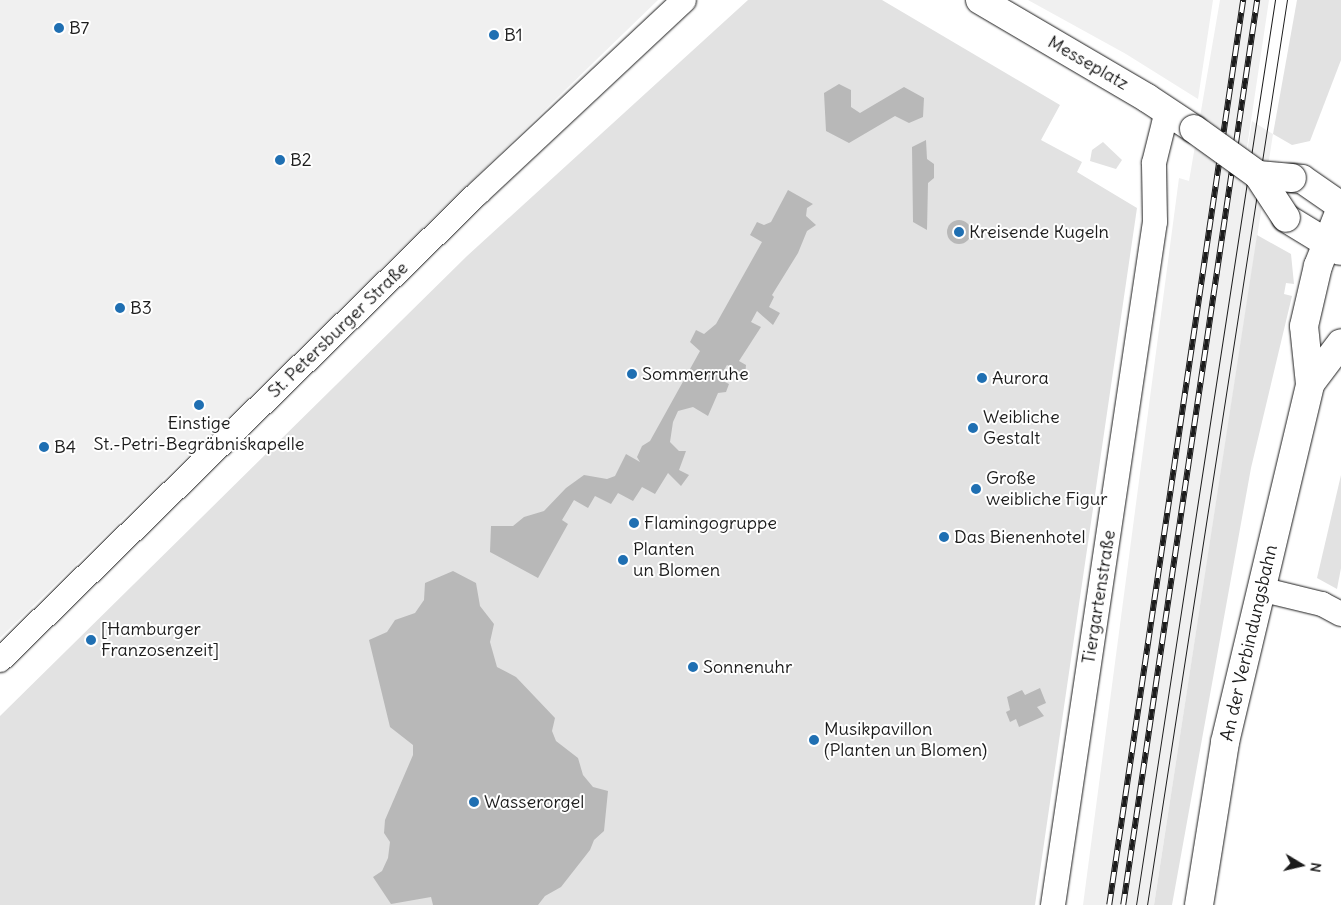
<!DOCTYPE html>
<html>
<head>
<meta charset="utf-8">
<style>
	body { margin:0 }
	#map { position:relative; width:1341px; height:905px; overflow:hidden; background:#fff; font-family:Delius,sans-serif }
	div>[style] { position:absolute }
	.built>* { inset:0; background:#f0f0f0 }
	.green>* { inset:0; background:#e2e2e2 }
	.water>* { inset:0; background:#b8b8b8 }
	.round { border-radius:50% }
	.roads { filter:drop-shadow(0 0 1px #1c1c1c) drop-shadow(0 0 1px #1c1c1c) }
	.minor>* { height:24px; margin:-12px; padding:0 12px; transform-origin:12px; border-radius:12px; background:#fff }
	.major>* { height:28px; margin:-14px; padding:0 14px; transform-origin:14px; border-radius:14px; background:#fff }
	.tram>* { height:1px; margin:-0.5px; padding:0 0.5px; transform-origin:0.5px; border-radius:0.5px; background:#1c1c1c }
	.rail>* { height:5.5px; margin-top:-2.75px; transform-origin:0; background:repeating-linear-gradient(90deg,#fff 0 11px,#1c1c1c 0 22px); box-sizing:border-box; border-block:1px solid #1c1c1c }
	.bridges { filter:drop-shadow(0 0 1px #1c1c1c) drop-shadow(0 0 1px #1c1c1c) }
	.major-bridge>* { height:28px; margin:-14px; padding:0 14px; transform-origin:14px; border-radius:14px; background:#fff }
	.dots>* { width:14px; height:14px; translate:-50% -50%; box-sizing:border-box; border:2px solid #fff; border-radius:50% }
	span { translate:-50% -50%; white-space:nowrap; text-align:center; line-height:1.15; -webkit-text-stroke:4px #fff; paint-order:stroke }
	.poi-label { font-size:18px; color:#1c1c1c }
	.left { translate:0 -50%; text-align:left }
	.street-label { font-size:18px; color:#1c1c1c }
	.north { position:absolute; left:1276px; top:840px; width:50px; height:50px; -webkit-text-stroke:4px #fff; paint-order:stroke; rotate:99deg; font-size:14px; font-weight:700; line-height:20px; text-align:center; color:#1c1c1c }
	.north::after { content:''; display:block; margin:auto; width:18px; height:22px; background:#1c1c1c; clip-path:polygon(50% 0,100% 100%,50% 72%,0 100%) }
</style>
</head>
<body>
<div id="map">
	<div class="built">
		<div style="clip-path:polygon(0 0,658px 0,0 638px)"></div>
		<div style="clip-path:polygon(1028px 0,1213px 0,1198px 99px,1126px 54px)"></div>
		<div style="clip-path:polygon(1220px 0,1269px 0,1238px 208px,1252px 121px,1273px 134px,1154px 905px,1083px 905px,1179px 178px,1189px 181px)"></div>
	</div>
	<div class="green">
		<div style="clip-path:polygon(748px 0,882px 0,1060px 105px,1041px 140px,1082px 162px,1077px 172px,1137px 208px,1035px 905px,0 905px,0 716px,467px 256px)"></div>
		<div style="clip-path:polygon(1297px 0,1341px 0,1341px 60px,1310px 141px,1292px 145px,1273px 134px)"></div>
		<div style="clip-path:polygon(1103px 142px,1122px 160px,1116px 169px,1090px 161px,1092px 150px)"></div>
		<div style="clip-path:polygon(1257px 235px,1291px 254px,1294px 284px,1286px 283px,1284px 294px,1292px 296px,1251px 468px,1172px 905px,1154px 905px)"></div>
		<div style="clip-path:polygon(1341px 475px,1341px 568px,1337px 589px,1317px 578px)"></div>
	</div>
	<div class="water">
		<div style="clip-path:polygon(839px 84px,851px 90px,851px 107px,860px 113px,904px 87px,924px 98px,923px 117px,909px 123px,895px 116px,849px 143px,826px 131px,824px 93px)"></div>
		<div style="clip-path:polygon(926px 140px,927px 159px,934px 164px,934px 178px,928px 183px,927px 230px,913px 222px,912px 147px)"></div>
		<div style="clip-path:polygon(788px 190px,813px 204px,807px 208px,806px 216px,816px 225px,807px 231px,798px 253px,772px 295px,774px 297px,769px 307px,780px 313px,773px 325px,757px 311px,751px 322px,761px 327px,739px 361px,746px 365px,745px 377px,735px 374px,737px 370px,727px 365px,719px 379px,729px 384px,726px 392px,718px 393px,708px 416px,693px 407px,678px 411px,673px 422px,670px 442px,679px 451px,686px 451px,679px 470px,689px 475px,681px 486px,668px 473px,655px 494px,642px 487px,633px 501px,618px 493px,611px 504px,595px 496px,588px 508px,574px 500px,562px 520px,568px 524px,538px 578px,490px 552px,491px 526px,513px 526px,524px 517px,544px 511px,566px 488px,584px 475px,607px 479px,615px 476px,626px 454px,640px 462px,637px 457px,642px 446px,650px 441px,700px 351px,690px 342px,696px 330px,704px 334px,716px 324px,762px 242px,750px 235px,757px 222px,764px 225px,771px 222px)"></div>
		<div class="round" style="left:947px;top:220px;width:24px;height:24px"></div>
		<div style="clip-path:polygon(453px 571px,476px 583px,480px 606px,494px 624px,490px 642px,497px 667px,516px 677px,555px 718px,552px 731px,556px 741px,578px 758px,583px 775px,593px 787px,608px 791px,604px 831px,594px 840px,590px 850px,561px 887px,545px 896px,538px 905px,433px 905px,431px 897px,391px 904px,373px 877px,382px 871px,388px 858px,390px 842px,384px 833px,385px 820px,413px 755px,413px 745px,390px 727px,369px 640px,387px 632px,395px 620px,415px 613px,424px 600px,425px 583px)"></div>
		<div style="clip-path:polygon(1040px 688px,1046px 703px,1037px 707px,1044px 716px,1019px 727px,1016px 719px,1010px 722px,1006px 712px,1010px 710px,1007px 697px,1022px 690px,1025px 695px)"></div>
	</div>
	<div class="roads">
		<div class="minor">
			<div style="left:1260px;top:589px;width:64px;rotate:13.6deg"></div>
			<div style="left:1322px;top:604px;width:21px;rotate:28deg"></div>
			<div style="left:0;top:660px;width:668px;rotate:-44.33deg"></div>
			<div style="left:478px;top:193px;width:282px;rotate:-43.1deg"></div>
			<div style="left:1053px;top:905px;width:691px;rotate:-81.51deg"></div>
			<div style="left:1155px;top:222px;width:59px;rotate:-91deg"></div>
			<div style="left:1154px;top:163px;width:54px;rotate:-76deg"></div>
		</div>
		<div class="major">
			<div style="left:980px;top:0;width:194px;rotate:30.4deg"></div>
			<div style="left:1147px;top:98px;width:56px;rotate:33.4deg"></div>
			<div style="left:1292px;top:178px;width:10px;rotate:6deg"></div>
			<div style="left:1302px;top:179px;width:47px;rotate:34.7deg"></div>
			<div style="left:1286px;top:218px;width:63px;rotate:31.4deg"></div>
			<div style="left:1310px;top:384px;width:51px;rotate:-52.9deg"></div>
			<div style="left:1199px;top:905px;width:165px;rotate:-80.9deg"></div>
			<div style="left:1225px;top:742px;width:368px;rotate:-76.6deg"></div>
			<div style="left:1310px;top:384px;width:58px;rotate:-95.9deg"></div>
			<div style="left:1304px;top:326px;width:62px;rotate:-76.9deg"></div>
			<div style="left:1318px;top:266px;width:62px;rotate:-68.4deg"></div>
		</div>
	</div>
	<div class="tram">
		<div style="left:1136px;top:905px;width:916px;rotate:-81.27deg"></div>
		<div style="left:1147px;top:905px;width:916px;rotate:-81.21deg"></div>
	</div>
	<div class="rail">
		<div style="left:1109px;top:905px;width:915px;rotate:-81.58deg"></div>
		<div style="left:1123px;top:905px;width:915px;rotate:-81.58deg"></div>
	</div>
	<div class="bridges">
		<div class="major-bridge">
			<div style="left:1194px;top:129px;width:79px;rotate:35.7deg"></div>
			<div style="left:1258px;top:175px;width:51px;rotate:56.9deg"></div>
			<div style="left:1258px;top:175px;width:34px;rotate:5deg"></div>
		</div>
	</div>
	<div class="dots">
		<div style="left:59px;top:28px;background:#1f6fb2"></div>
		<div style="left:494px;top:35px;background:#1f6fb2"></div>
		<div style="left:280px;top:160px;background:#1f6fb2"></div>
		<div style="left:959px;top:232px;background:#1f6fb2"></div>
		<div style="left:120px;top:308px;background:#1f6fb2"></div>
		<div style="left:632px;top:374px;background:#1f6fb2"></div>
		<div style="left:982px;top:378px;background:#1f6fb2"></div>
		<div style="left:199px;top:405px;background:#1f6fb2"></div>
		<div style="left:973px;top:428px;background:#1f6fb2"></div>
		<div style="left:44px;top:447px;background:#1f6fb2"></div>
		<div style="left:976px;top:489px;background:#1f6fb2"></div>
		<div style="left:634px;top:523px;background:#1f6fb2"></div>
		<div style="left:944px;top:537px;background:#1f6fb2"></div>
		<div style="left:623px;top:560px;background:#1f6fb2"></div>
		<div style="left:91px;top:640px;background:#1f6fb2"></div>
		<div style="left:693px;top:667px;background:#1f6fb2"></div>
		<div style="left:814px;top:740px;background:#1f6fb2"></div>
		<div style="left:474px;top:802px;background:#1f6fb2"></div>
	</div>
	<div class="poi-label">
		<span class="left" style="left:69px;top:28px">B7</span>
		<span class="left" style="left:504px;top:35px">B1</span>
		<span class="left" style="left:290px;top:160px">B2</span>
		<span class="left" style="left:969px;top:232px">Kreisende Kugeln</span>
		<span class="left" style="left:130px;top:308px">B3</span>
		<span class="left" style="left:642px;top:374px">Sommerruhe</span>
		<span class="left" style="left:992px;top:378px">Aurora</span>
		<span class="left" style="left:983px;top:428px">Weibliche<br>Gestalt</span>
		<span style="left:199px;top:434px">Einstige<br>St.-Petri-Begräbniskapelle</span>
		<span class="left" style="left:54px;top:447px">B4</span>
		<span class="left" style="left:986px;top:489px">Große<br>weibliche Figur</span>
		<span class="left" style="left:644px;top:523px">Flamingogruppe</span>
		<span class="left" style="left:954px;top:537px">Das Bienenhotel</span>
		<span class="left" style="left:633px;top:560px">Planten<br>un Blomen</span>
		<span class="left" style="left:101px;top:640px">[Hamburger<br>Franzosenzeit]</span>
		<span class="left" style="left:703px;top:667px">Sonnenuhr</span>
		<span class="left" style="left:824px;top:740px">Musikpavillon<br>(Planten un Blomen)</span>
		<span class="left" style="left:484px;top:802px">Wasserorgel</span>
	</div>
	<div class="street-label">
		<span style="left:1088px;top:63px;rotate:30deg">Messeplatz</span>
		<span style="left:338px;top:330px;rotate:-44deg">St. Petersburger Straße</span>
		<span style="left:1099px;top:597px;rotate:-81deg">Tiergartenstraße</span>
		<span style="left:1249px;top:643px;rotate:-77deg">An der Verbindungsbahn</span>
	</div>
	<div class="north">N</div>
</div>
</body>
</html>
